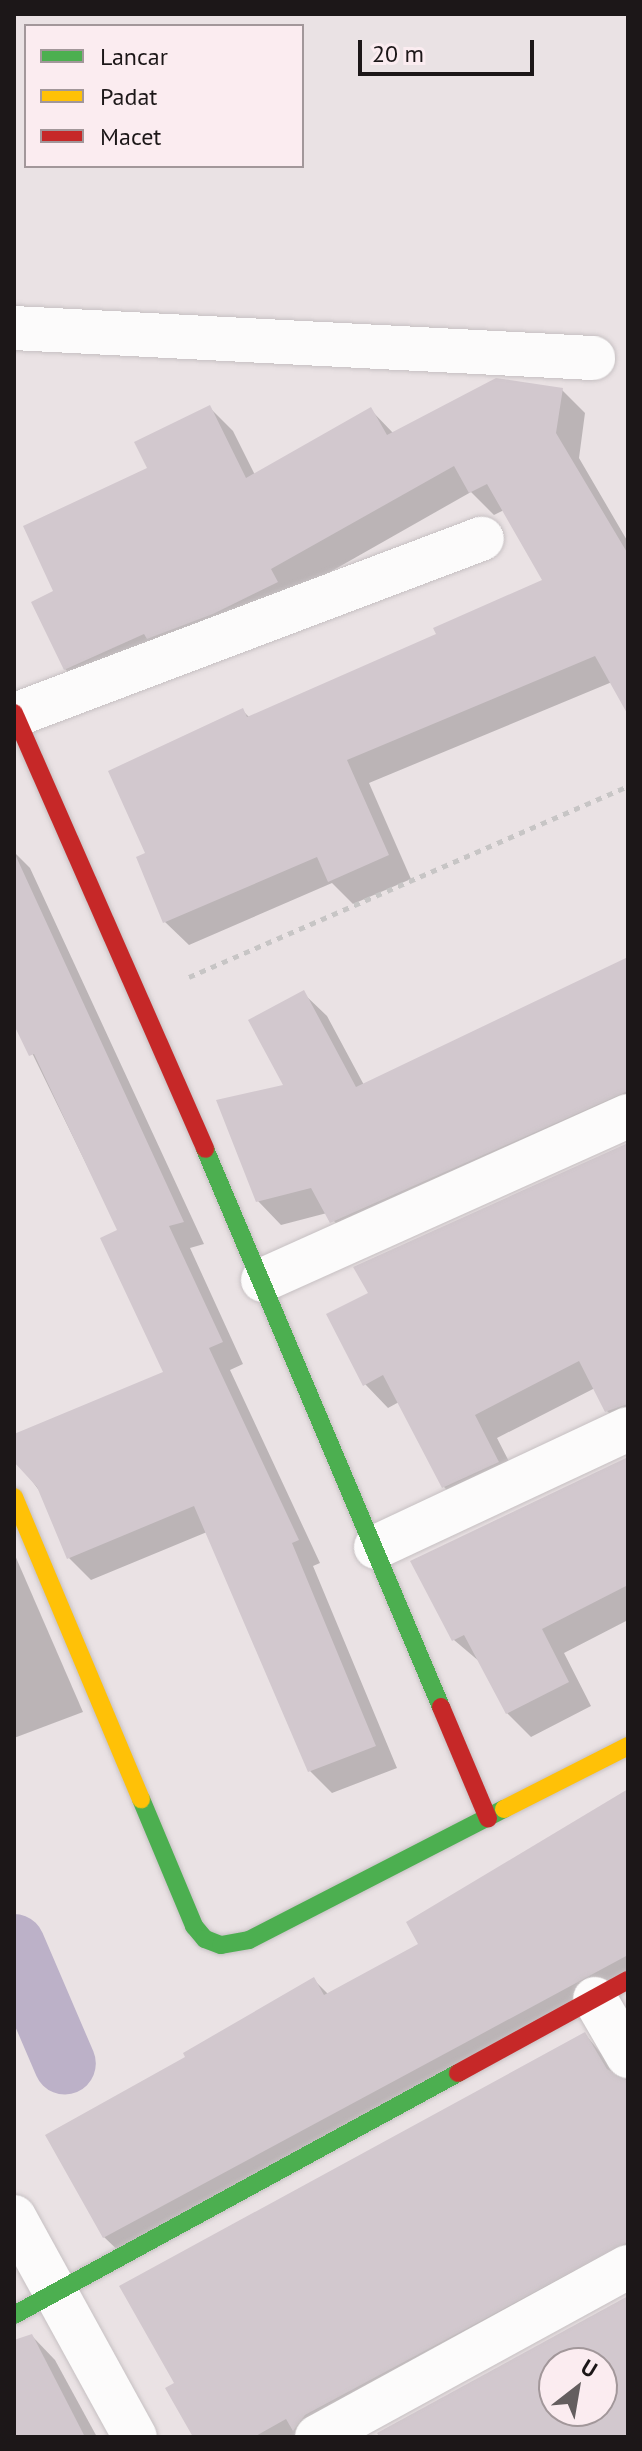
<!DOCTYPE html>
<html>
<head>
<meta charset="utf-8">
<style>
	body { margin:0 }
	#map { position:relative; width:642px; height:2451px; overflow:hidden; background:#eae2e4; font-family:"PT Sans",sans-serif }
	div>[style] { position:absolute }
	.shadow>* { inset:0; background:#0003 }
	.canal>* { height:62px; margin:-31px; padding:0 31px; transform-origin:31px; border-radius:31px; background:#bcb1c8 }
	.building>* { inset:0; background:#d2c8ce }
	.path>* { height:5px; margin-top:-2.5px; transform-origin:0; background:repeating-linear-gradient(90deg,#c7c5c5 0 6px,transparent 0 12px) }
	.roads { filter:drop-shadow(0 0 2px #c6c0c2) drop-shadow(0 0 2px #c6c0c2) }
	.street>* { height:44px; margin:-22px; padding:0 22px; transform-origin:22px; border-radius:22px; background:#fcfbfb }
	.fast>* { height:18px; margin:-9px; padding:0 9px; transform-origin:9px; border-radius:9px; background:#4caf50 }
	.slow>* { height:18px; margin:-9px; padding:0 9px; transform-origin:9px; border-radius:9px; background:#ffc107 }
	.jam>* { height:18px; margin:-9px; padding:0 9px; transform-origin:9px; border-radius:9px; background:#c62828 }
	span { translate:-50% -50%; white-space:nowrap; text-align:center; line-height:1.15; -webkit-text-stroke:6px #fbecf0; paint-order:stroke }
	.frame { position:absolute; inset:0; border:16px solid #1c1718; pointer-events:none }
	.legend { position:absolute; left:24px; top:24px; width:280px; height:144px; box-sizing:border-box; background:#fbecf0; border:2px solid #a2979a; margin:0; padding:10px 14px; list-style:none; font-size:24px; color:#1c1718 }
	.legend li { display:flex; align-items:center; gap:16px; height:40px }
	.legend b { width:40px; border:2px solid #a2979a }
	.north { position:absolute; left:538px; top:2347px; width:80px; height:80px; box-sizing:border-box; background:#fbecf0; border:2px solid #a2979a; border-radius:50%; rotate:31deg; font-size:22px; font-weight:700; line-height:32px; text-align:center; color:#1c1718 }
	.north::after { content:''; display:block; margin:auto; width:28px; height:36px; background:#645e5f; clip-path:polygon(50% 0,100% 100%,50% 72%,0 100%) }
	.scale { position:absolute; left:358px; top:40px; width:176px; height:36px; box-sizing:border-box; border:4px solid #1c1718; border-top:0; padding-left:10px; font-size:24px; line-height:28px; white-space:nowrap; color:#1c1718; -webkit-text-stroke:6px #fbecf0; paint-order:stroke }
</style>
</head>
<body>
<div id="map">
	<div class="shadow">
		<div style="clip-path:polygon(562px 390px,585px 413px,579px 458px,628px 542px,628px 709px,612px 682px,369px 783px,411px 879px,353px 904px,332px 883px,189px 945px,165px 922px,148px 854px,242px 710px,250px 718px,439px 635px,545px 581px,504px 510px,494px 515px,471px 492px,293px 593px,89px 692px,65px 669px,56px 592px,150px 469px,210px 408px,233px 431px,255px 475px,370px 409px,394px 434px)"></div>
		<div style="clip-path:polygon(14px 852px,30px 868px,204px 1244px,190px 1248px,243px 1364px,230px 1370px,320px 1563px,313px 1566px,397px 1768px,332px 1793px,310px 1771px,207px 1532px,91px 1580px,69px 1558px,41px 1493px,14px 1457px,14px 1436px,165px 1373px,119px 1231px,14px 1016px)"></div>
		<div style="clip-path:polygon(628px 959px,628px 1122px,355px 1245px,327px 1213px,281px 1225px,258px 1201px,303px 993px,327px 1016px,364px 1085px)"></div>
		<div style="clip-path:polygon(628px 1145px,628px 1432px,607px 1411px,595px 1388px,497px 1438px,521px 1485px,467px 1511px,444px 1487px,399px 1402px,388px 1408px,365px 1384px)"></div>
		<div style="clip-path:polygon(628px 1459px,628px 1620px,564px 1653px,591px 1706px,531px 1737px,507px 1713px,480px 1662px,454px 1640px,413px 1561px)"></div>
		<div style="clip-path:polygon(14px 1553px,83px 1712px,14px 1738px)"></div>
		<div style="clip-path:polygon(628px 1806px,628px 1987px,128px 2260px,104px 2237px,188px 2058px,313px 1979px,329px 1995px,421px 1944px)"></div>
		<div style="clip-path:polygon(585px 2034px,622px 2079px,628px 2079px,628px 2278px,331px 2437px,206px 2437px)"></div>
		<div style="clip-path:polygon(32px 2336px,55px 2360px,97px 2437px,14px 2437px,14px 2345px)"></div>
	</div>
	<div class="canal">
		<div style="left:14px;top:1945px;width:129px;rotate:66.8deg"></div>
	</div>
	<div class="building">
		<div style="clip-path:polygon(496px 378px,563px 388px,556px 433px,628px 554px,628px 715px,595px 656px,347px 760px,389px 855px,328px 882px,317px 857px,163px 923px,136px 857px,145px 853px,108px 771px,243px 708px,247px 717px,436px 634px,433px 628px,542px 580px,487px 484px,469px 493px,454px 466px,271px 569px,278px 582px,213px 614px,147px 639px,144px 634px,64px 670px,31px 602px,53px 591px,23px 526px,147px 468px,134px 442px,210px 405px,246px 478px,371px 407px,387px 435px)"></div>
		<div style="clip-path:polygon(14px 852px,184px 1222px,169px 1226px,223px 1342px,209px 1348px,299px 1540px,292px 1543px,376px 1746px,308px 1772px,194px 1506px,67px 1559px,37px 1487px,14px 1462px,14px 1434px,163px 1372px,100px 1238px,117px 1230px,34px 1054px,29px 1056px,14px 1025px)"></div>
		<div style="clip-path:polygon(628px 957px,628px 1091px,330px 1223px,311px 1188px,256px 1202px,216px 1100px,283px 1085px,248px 1020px,304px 990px,356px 1087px)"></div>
		<div style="clip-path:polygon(628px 1143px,628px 1404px,605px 1412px,579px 1361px,475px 1415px,499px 1462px,442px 1488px,383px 1375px,363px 1386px,326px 1314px,368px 1293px,353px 1267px)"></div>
		<div style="clip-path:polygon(628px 1457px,628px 1585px,542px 1629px,569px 1682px,506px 1714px,464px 1635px,452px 1641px,410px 1561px)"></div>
		<div style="clip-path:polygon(628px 1789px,628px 1955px,103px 2238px,45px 2135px,185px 2057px,183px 2053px,314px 1977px,324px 1995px,418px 1944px,406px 1922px)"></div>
		<div style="clip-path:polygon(585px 2032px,607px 2069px,628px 2081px,628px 2242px,305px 2415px,293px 2431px,286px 2419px,254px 2437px,193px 2437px,165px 2388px,174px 2383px,119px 2286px)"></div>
		<div style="clip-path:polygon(evenodd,628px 2296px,628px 2437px,379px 2437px,377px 2433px,628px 2296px,554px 2363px,602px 2363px,602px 2411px,554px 2411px,554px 2363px)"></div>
		<div style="clip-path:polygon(32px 2334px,85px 2437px,14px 2437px,14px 2340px)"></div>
	</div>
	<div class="path">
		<div style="left:189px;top:977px;width:479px;rotate:-23.5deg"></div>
	</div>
	<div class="roads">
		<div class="street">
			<div style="left:14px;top:328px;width:580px;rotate:2.97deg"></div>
			<div style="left:15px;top:715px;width:499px;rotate:-20.7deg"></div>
			<div style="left:263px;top:1280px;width:400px;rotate:-24.2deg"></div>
			<div style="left:376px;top:1547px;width:278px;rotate:-25.1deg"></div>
			<div style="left:595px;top:1999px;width:66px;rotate:59.9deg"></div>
			<div style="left:14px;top:2217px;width:251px;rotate:61.2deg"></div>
			<div style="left:317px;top:2437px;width:354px;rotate:-28.7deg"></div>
		</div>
		<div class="fast">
			<div style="left:205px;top:1149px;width:606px;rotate:67.07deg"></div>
			<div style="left:141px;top:1799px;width:138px;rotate:67.3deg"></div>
			<div style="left:194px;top:1926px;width:17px;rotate:50deg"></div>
			<div style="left:205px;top:1939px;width:17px;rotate:21deg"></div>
			<div style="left:221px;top:1945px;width:28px;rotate:-10deg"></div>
			<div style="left:249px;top:1940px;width:287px;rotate:-27.2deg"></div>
			<div style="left:14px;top:2315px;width:506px;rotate:-28.59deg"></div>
		</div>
		<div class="slow">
			<div style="left:14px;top:1497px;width:328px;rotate:67.2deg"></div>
			<div style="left:504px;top:1809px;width:139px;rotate:-26.9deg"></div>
		</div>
		<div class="jam">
			<div style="left:14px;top:713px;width:476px;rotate:66.3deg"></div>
			<div style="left:441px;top:1707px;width:121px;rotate:67.1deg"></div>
			<div style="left:458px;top:2073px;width:194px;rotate:-28.7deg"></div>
		</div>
	</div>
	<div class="frame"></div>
	<ul class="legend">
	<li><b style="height:10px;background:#4caf50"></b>Lancar</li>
	<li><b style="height:10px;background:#ffc107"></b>Padat</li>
	<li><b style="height:10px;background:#c62828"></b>Macet</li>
	</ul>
	<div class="north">U</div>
	<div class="scale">20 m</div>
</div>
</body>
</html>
